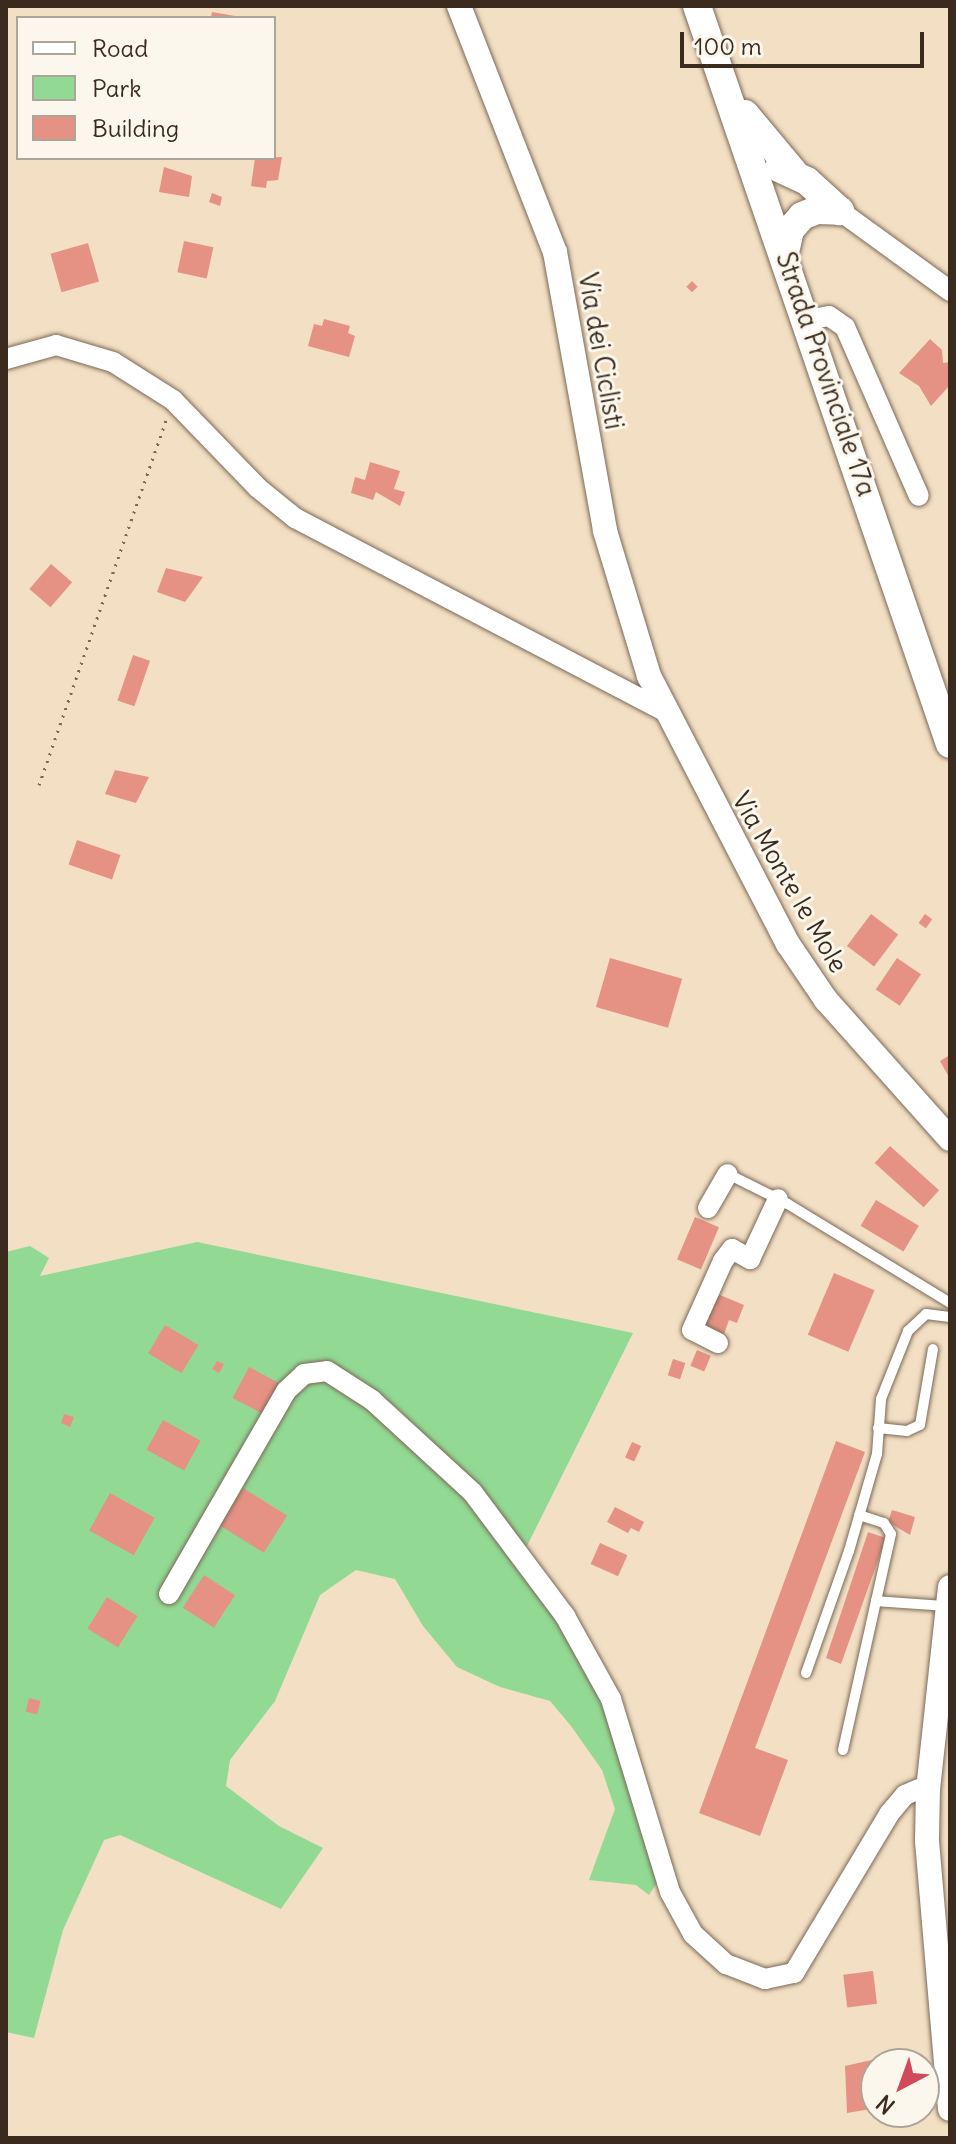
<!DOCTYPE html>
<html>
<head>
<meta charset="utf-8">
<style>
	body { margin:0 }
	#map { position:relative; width:956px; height:2144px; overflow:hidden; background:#f3dfc3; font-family:Delius,sans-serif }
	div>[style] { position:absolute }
	.green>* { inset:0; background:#92da94 }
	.building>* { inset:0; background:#e59285; transform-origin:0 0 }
	.path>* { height:3px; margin-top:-1.5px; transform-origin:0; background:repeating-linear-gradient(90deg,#7b6958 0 2px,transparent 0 8px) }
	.roads { filter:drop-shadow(0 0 2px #7b6958) drop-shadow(0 0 2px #7b6958) }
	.service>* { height:10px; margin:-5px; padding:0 5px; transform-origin:5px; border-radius:5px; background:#fff }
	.minor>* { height:20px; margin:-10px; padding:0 10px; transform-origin:10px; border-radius:10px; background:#fff }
	.tertiary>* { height:24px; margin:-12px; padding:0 12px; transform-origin:12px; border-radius:12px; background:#fff }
	.secondary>* { height:28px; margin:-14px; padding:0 14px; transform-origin:14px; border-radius:14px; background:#fff }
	span { translate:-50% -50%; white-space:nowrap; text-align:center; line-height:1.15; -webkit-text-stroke:6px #fbf7ec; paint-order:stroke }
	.street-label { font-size:26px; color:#3b2a1e }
	.frame { position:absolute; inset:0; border:8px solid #3b2a1e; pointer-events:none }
	.legend { position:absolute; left:16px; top:16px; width:260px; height:144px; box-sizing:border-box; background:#fbf7ec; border:2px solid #aea59a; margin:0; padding:10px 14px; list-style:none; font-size:24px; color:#3b2a1e }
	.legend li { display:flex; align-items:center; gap:16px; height:40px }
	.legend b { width:40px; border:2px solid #aea59a }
	.north { position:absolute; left:860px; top:2048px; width:80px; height:80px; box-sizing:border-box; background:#fbf7ec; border:2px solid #aea59a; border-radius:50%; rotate:221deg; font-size:22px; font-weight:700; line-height:32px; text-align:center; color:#3b2a1e }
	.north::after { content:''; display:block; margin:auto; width:28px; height:36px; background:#d1495b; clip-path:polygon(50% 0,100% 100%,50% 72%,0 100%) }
	.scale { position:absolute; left:680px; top:32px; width:244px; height:36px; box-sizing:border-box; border:4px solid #3b2a1e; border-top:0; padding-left:10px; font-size:24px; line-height:28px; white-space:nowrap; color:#3b2a1e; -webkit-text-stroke:6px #fbf7ec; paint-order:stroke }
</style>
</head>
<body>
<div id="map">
	<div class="green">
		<div style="clip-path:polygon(197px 1242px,633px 1333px,520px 1560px,606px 1697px,660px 1878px,649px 1895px,636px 1885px,589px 1880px,615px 1809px,602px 1770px,571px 1726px,550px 1701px,500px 1687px,457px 1667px,423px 1626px,395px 1579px,356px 1570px,320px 1595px,275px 1701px,230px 1760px,226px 1786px,279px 1826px,323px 1848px,281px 1909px,120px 1835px,104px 1840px,63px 1930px,34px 2038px,6px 2032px,6px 1252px,30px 1246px,49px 1258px,40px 1276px)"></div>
	</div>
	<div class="building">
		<div style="clip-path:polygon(212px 12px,235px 16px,235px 18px,211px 18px)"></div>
		<div style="clip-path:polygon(282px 157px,278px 180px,267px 181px,266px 188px,251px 186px,255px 158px)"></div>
		<div style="clip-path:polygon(164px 167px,192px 176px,189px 197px,159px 192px)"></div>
		<div style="clip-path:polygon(212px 193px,222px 197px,220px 206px,209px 202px)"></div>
		<div style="left:184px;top:241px;width:30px;height:32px;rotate:12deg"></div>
		<div style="left:88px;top:243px;width:40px;height:39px;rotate:74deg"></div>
		<div style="left:692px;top:281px;width:8px;height:8px;rotate:45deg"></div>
		<div style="clip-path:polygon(324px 319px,350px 326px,348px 333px,355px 336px,349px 357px,308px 346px,314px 324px,322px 326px)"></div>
		<div style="clip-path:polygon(930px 339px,942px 350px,943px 363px,950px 362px,950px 385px,931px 406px,919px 386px,899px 373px)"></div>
		<div style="clip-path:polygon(370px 462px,400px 471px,394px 489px,405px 492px,400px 506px,376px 492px,373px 500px,351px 493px,355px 477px,365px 480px)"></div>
		<div style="left:51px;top:564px;width:28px;height:33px;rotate:41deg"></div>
		<div style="clip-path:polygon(166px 568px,203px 577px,185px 602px,157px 592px)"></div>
		<div style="left:133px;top:655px;width:18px;height:48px;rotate:19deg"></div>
		<div style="clip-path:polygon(115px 770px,149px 777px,136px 803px,105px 794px)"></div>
		<div style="left:77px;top:840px;width:46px;height:26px;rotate:19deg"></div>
		<div style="left:871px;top:914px;width:34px;height:40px;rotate:37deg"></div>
		<div style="left:925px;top:914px;width:9px;height:11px;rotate:36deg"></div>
		<div style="left:610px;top:958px;width:75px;height:51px;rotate:16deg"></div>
		<div style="left:897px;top:958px;width:29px;height:38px;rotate:34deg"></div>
		<div style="clip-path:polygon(950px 1055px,950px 1079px,940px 1061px)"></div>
		<div style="left:890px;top:1146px;width:66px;height:23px;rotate:42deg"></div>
		<div style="left:876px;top:1200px;width:50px;height:30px;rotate:31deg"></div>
		<div style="left:695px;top:1217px;width:26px;height:46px;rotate:23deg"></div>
		<div style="left:834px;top:1273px;width:44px;height:67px;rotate:23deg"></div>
		<div style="clip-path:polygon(720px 1295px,744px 1305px,737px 1323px,729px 1320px,724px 1334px,702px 1325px,713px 1298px)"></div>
		<div style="left:165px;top:1325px;width:39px;height:33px;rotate:31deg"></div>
		<div style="left:697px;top:1350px;width:15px;height:17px;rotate:23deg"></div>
		<div style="left:673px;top:1359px;width:13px;height:17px;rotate:18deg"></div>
		<div style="clip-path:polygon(217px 1361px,224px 1364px,219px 1373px,212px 1369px)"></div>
		<div style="left:249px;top:1367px;width:34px;height:35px;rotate:28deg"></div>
		<div style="clip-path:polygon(64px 1414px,74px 1417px,70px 1427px,61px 1423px)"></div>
		<div style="left:163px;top:1420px;width:43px;height:34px;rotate:29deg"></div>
		<div style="clip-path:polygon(836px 1441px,865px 1452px,755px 1748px,788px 1760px,760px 1836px,699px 1813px)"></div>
		<div style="left:632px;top:1442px;width:10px;height:17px;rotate:24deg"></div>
		<div style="left:243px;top:1488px;width:52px;height:44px;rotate:32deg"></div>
		<div style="left:110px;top:1493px;width:51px;height:43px;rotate:29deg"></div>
		<div style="clip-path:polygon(615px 1507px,644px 1522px,639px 1532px,631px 1528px,628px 1533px,607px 1522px)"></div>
		<div style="clip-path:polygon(892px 1510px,915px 1517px,910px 1535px,888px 1522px)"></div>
		<div style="clip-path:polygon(868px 1532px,886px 1538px,841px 1664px,826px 1658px)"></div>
		<div style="left:600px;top:1543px;width:30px;height:23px;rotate:24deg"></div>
		<div style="left:204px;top:1575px;width:37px;height:39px;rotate:33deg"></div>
		<div style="left:107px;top:1597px;width:36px;height:37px;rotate:32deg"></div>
		<div style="left:29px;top:1698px;width:12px;height:14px;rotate:14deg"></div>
		<div style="left:873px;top:1971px;width:33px;height:30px;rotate:83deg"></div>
		<div style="clip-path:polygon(876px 2059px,871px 2109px,847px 2113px,845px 2066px)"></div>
	</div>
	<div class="path">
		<div style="left:39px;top:785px;width:389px;rotate:-70.8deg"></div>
	</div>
	<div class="roads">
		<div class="service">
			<div style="left:728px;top:1174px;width:67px;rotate:26.6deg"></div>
			<div style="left:788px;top:1204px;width:190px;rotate:31.4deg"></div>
			<div style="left:878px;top:1428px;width:29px;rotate:6deg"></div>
			<div style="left:907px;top:1431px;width:14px;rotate:-25deg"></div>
			<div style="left:920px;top:1425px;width:77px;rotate:-80.3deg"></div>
			<div style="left:859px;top:1515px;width:26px;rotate:18deg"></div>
			<div style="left:884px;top:1523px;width:13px;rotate:58deg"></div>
			<div style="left:891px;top:1534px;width:69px;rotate:102.6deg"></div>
			<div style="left:806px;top:1673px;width:129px;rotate:-70.6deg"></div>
			<div style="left:849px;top:1551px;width:101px;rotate:-73.9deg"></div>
			<div style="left:877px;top:1454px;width:55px;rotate:-85.8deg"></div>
			<div style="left:881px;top:1399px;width:73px;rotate:-68.3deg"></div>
			<div style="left:908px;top:1331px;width:25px;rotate:-43deg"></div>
			<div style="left:926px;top:1314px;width:24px;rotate:7deg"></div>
			<div style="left:843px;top:1750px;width:153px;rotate:-77.5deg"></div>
			<div style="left:876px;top:1601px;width:70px;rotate:4.1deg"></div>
		</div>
		<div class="minor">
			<div style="left:840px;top:211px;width:136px;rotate:36deg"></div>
			<div style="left:808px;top:320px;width:21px;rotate:-11deg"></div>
			<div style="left:829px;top:316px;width:19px;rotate:35deg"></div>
			<div style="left:845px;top:327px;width:184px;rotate:66.4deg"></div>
			<div style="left:6px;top:359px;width:52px;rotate:-15.6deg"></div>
			<div style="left:56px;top:345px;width:59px;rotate:16.6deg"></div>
			<div style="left:113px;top:362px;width:71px;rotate:32.3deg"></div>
			<div style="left:173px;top:400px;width:122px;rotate:46deg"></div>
			<div style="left:258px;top:488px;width:48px;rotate:39deg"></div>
			<div style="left:295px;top:518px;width:419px;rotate:27.6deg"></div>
			<div style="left:708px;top:1208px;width:39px;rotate:-60deg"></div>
			<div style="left:718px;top:1343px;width:29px;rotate:-153deg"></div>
			<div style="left:692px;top:1330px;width:76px;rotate:-65.8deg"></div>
			<div style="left:723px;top:1261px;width:15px;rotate:-53deg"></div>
			<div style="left:732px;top:1249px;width:21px;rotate:29deg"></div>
			<div style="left:750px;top:1259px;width:66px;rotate:-65deg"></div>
			<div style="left:169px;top:1594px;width:234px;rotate:-60deg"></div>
			<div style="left:286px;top:1391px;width:25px;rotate:-43deg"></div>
			<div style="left:304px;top:1374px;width:23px;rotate:-7deg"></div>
			<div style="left:327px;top:1371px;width:54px;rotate:32.8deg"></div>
			<div style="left:372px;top:1400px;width:137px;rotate:42.6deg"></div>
			<div style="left:473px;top:1493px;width:154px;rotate:53.2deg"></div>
			<div style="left:565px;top:1616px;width:95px;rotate:61deg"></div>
			<div style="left:611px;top:1699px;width:202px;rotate:73deg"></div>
			<div style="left:670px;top:1892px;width:48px;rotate:61.3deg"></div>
			<div style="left:693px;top:1934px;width:45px;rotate:42.3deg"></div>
			<div style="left:726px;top:1964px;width:42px;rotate:21deg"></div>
			<div style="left:765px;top:1979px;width:30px;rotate:-12deg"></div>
			<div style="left:794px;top:1973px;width:185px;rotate:-59.1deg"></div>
			<div style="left:889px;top:1814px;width:25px;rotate:-50deg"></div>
			<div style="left:905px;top:1795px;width:25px;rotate:-23deg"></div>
		</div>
		<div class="tertiary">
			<div style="left:459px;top:6px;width:264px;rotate:68.7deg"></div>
			<div style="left:555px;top:252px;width:283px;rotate:79.8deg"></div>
			<div style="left:605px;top:531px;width:152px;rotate:73.1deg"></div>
			<div style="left:649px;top:676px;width:302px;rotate:62.6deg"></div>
			<div style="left:788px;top:944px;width:68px;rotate:55.8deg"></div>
			<div style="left:826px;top:1000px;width:186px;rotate:48.3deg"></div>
			<div style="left:950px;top:1587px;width:202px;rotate:96.2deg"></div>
			<div style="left:928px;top:1788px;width:53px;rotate:91.1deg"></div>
			<div style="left:927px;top:1841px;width:269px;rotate:85.1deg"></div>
		</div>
		<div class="secondary">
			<div style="left:697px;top:6px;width:780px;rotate:71.08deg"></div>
			<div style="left:745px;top:114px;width:80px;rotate:50.1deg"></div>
			<div style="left:779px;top:168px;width:31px;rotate:25deg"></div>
			<div style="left:807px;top:181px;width:45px;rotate:42.3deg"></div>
			<div style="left:785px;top:252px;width:23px;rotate:-77deg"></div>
			<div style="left:790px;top:230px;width:18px;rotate:-49deg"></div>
			<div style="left:802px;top:216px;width:16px;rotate:-22deg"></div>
			<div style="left:817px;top:210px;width:23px;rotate:2deg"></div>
		</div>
	</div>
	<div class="street-label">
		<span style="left:601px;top:351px;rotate:80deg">Via dei Ciclisti</span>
		<span style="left:826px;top:374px;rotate:71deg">Strada Provinciale 17a</span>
		<span style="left:790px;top:882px;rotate:60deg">Via Monte le Mole</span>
	</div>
	<div class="frame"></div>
	<ul class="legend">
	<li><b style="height:10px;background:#fff"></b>Road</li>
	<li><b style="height:22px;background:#92da94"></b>Park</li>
	<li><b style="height:22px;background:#e59285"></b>Building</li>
	</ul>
	<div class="north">N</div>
	<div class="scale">100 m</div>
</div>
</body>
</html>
